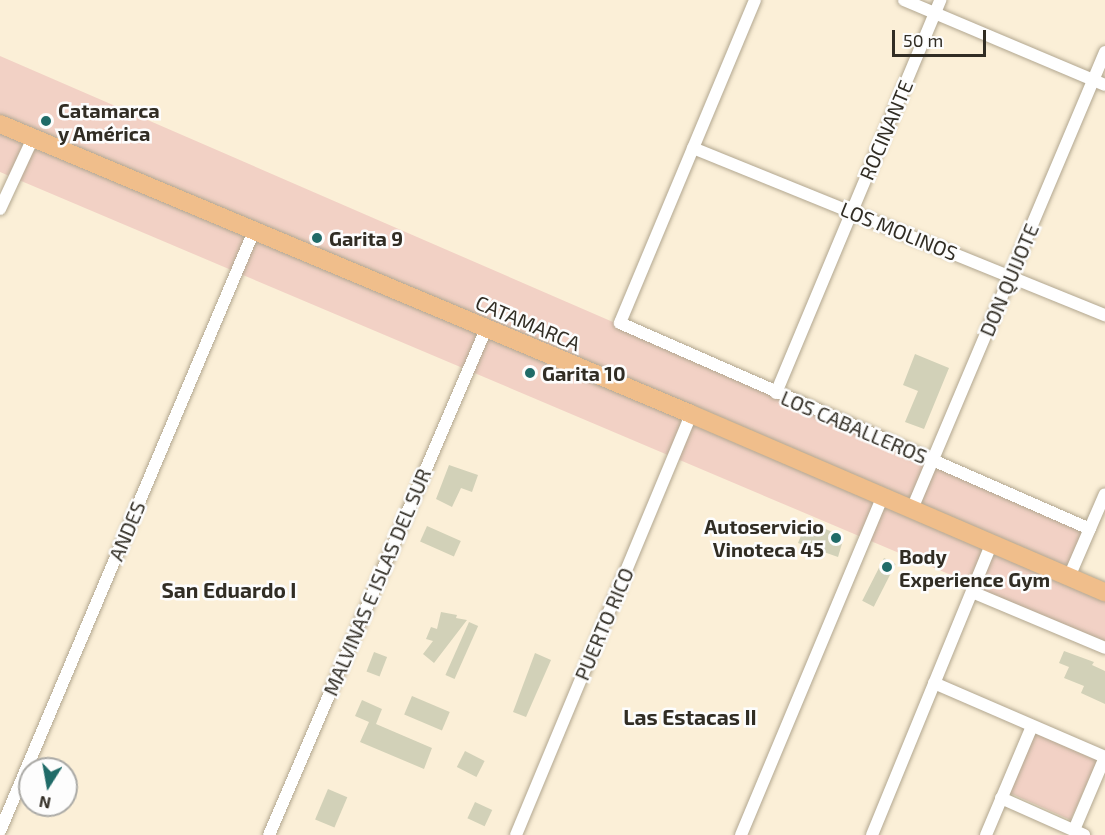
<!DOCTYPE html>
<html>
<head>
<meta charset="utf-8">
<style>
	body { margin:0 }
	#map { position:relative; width:1105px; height:835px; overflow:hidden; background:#fbefd7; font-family:"Exo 2",sans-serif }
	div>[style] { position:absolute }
	.green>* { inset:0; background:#f2d1c5; transform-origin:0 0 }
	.building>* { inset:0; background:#d2d1b8; transform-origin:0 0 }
	.roads { filter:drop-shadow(0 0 2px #b2a790) drop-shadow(0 0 2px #b2a790) }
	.street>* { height:12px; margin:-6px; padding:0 6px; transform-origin:6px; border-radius:6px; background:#fff }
	.primary>* { height:18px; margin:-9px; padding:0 9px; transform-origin:9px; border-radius:9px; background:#f0be8b }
	.dots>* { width:16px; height:16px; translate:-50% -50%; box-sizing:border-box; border:3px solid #fdfdfd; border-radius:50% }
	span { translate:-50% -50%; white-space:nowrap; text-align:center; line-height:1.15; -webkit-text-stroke:5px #fdfdfd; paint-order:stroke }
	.poi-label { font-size:20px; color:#312d24; font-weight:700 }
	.left { translate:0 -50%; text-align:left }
	.right { translate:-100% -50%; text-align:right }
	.street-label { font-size:20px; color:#312d24 }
	.neighbourhood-label { font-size:21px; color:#312d24; font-weight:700 }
	.north { position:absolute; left:18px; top:757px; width:60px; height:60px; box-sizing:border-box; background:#fdfdfd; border:2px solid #abaaa6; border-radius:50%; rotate:191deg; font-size:16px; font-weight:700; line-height:24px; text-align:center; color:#312d24 }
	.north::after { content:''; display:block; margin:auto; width:21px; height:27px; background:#206b68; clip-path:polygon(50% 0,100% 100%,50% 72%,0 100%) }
	.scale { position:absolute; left:892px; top:30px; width:94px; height:27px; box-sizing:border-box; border:3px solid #312d24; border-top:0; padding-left:8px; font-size:18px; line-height:21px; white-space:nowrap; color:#312d24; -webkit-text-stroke:4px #fdfdfd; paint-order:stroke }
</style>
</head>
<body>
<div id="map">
	<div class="green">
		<div style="clip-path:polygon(0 56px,1090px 529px,1070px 577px,1105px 592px,1105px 648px,972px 592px,951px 575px,0 172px)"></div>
		<div style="left:1035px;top:733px;width:68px;height:65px;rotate:24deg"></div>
	</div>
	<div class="building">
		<div style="clip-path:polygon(915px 354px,949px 368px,924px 429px,905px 422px,918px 391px,903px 385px)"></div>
		<div style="clip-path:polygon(449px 465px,478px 475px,472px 492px,461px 488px,452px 507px,436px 499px)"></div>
		<div style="clip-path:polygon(807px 521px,844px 537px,838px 557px,798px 543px)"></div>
		<div style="left:427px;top:526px;width:37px;height:17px;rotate:24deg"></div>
		<div style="left:884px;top:558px;width:13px;height:48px;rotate:27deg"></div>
		<div style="clip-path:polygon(441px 612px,457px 615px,456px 618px,467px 620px,434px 663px,423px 654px,433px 641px,426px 639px,431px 627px,437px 629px)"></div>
		<div style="left:469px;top:622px;width:10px;height:58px;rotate:24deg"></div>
		<div style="clip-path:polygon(1064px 651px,1094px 662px,1092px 665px,1105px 671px,1105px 704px,1081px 693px,1084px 686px,1064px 678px,1069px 667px,1059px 663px)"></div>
		<div style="left:374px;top:652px;width:14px;height:21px;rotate:21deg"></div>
		<div style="clip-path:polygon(535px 653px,551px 660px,526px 717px,513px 712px)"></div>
		<div style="left:412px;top:696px;width:41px;height:20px;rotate:23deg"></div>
		<div style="clip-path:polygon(362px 700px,382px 709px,376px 724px,432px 748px,424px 769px,360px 742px,369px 722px,355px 716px)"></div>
		<div style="left:465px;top:751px;width:22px;height:18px;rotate:27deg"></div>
		<div style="left:328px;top:789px;width:21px;height:33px;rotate:23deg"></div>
		<div style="left:475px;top:802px;width:19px;height:18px;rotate:25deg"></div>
	</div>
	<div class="roads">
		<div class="street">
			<div style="left:755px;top:0;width:350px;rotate:112.7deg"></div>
			<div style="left:620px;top:323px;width:513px;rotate:23.67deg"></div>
			<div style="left:904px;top:0;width:218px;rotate:22.9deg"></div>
			<div style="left:693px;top:148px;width:445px;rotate:22.1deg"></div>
			<div style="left:0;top:209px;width:78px;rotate:-65.1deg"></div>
			<div style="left:776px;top:393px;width:426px;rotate:-67.3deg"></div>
			<div style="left:912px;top:509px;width:496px;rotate:-67.1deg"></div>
			<div style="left:1069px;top:577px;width:90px;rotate:-66.6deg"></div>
			<div style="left:972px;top:592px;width:144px;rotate:22.8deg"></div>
			<div style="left:934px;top:683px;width:186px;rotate:23.4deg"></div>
			<div style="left:1105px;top:757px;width:79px;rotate:113deg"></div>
			<div style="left:1001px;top:798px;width:91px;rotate:24deg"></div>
			<div style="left:0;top:831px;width:652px;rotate:-67.06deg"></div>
			<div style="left:269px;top:835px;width:551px;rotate:-66.79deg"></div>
			<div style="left:516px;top:835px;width:456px;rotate:-67.4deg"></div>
			<div style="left:741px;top:835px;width:368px;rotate:-67.3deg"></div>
			<div style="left:872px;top:835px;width:316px;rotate:-67.7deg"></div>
			<div style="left:986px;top:835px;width:118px;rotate:-67.1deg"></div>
		</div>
		<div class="primary">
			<div style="left:0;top:124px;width:749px;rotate:22.77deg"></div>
			<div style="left:691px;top:414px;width:451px;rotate:23.3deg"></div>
		</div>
	</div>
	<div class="dots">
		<div style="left:46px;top:121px;background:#206b68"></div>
		<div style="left:317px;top:238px;background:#206b68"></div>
		<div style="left:530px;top:373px;background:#206b68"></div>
		<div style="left:836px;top:538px;background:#206b68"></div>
		<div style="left:887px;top:567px;background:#206b68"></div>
	</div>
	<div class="poi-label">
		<span class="left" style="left:58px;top:122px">Catamarca<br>y América</span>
		<span class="left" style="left:329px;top:238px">Garita 9</span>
		<span class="left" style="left:542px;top:373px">Garita 10</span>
		<span class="right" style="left:824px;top:538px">Autoservicio<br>Vinoteca 45</span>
		<span class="left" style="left:899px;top:568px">Body<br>Experience Gym</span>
	</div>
	<div class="street-label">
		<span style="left:886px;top:130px;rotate:-67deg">ROCINANTE</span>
		<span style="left:899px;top:231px;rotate:22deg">LOS MOLINOS</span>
		<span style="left:1009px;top:280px;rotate:-67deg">DON QUIJOTE</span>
		<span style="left:528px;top:323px;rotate:23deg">CATAMARCA</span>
		<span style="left:854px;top:427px;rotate:23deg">LOS CABALLEROS</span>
		<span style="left:127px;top:531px;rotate:-67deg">ANDES</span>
		<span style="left:377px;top:582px;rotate:-67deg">MALVINAS E ISLAS DEL SUR</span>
		<span style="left:604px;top:624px;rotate:-67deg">PUERTO RICO</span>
	</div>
	<div class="neighbourhood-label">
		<span style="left:229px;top:590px">San Eduardo I</span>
		<span style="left:690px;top:717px">Las Estacas II</span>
	</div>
	<div class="north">N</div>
	<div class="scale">50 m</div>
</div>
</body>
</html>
